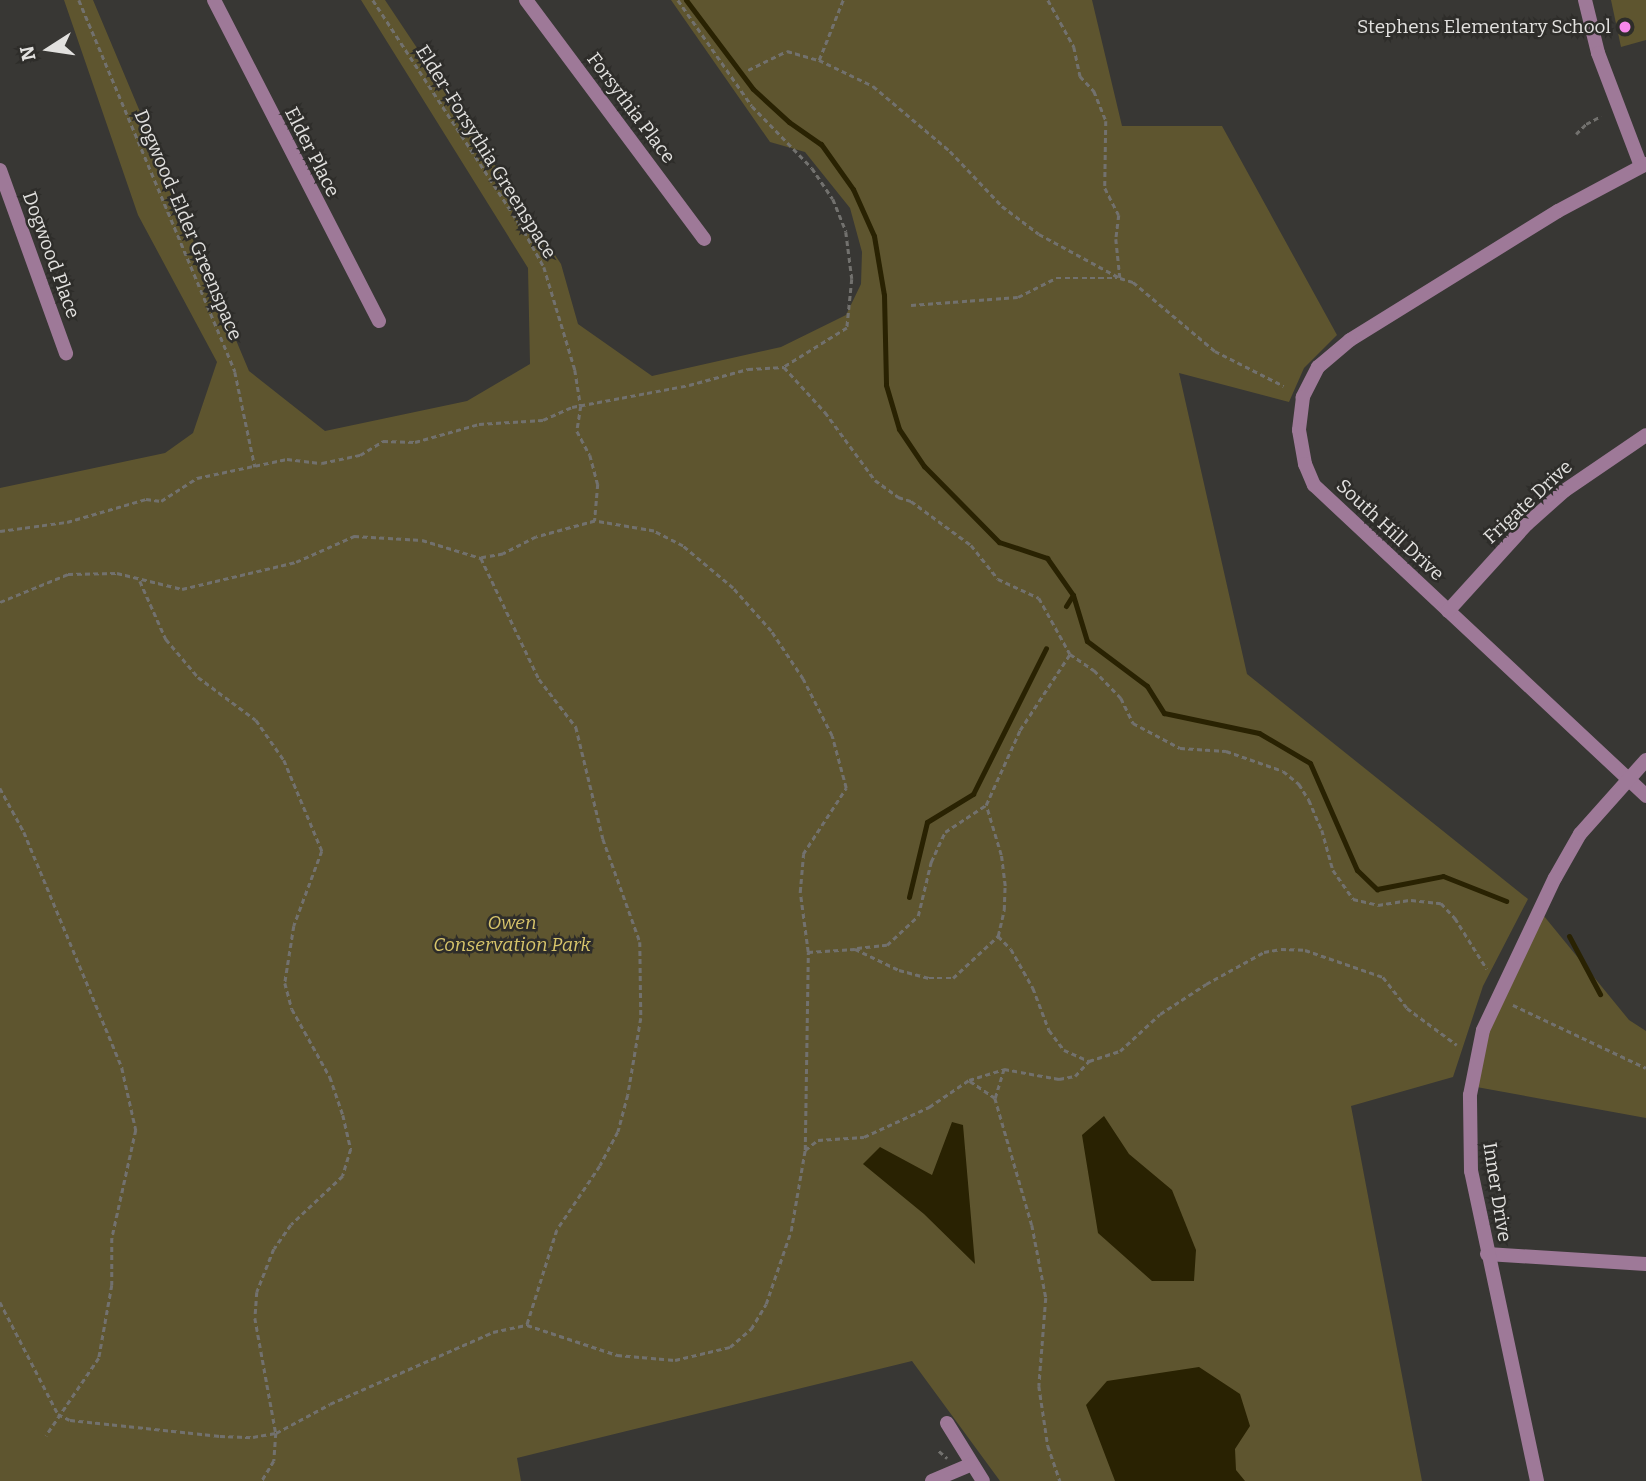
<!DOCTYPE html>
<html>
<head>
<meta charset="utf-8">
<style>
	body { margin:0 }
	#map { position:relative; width:1646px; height:1481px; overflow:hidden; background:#383734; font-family:Bitter,serif }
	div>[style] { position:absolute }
	.green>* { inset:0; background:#5e552f }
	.water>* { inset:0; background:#292202 }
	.stream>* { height:5px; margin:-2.5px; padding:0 2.5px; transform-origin:2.5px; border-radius:2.5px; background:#292202 }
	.path>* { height:2.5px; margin-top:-1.25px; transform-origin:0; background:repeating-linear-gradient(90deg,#72716e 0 5px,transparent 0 8.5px) }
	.minor>* { height:14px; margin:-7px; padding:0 7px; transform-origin:7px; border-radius:7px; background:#9e7998 }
	.tertiary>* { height:14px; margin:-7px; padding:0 7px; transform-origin:7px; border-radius:7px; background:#9e7998 }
	.dots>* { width:19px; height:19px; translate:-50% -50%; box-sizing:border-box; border:4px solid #2e2d2a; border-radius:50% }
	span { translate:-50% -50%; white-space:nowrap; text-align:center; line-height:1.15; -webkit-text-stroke:5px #2e2d2a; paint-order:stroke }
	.poi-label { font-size:19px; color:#e2e1df }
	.right { translate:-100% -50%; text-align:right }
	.street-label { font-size:19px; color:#e2e1df }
	.park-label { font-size:19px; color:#d8c56b; font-style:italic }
	.north { position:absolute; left:14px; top:14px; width:70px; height:70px; -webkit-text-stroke:5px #2e2d2a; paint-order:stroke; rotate:258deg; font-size:19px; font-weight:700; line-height:28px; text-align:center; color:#e2e1df }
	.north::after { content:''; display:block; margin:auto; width:24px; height:32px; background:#e2e1df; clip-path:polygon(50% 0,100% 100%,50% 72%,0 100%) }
</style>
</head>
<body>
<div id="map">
	<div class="green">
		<div style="clip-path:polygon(64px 0,93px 0,249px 371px,325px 431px,467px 401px,530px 364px,528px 268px,361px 0,385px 0,561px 264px,578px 324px,652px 376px,781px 347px,846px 315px,861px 284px,862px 252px,850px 208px,805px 152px,770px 142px,671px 0,1092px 0,1122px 126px,1222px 126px,1337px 335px,1304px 368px,1289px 402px,1179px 373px,1247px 674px,1528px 899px,1483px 986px,1453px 1077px,1351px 1106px,1422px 1481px,1000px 1481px,912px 1361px,517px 1458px,521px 1481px,0 1481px,0 488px,165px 453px,193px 433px,217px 362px,138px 215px)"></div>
		<div style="clip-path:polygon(1611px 0,1646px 0,1646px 40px,1621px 47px)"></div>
		<div style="clip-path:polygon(1539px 910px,1629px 1020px,1646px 1031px,1646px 1118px,1471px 1086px,1476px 1057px)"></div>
	</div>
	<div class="water">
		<div style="clip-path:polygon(1104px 1116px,1129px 1154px,1172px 1190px,1196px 1250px,1194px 1281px,1152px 1281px,1098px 1233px,1082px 1135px)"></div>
		<div style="clip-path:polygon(952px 1122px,963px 1125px,975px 1264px,924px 1214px,863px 1164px,880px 1147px,932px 1175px)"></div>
		<div style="clip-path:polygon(1199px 1367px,1240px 1394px,1250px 1426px,1235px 1449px,1236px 1470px,1245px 1481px,1115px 1481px,1086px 1405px,1107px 1381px)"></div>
	</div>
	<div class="stream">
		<div style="left:686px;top:0;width:111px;rotate:53deg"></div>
		<div style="left:753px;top:89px;width:49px;rotate:42.5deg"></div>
		<div style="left:789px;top:122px;width:39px;rotate:35deg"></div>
		<div style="left:821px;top:144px;width:55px;rotate:54.6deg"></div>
		<div style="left:853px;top:189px;width:51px;rotate:65.9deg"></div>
		<div style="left:874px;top:236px;width:60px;rotate:80.4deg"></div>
		<div style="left:884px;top:295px;width:90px;rotate:88.7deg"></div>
		<div style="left:886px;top:385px;width:46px;rotate:73.5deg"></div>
		<div style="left:899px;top:429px;width:45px;rotate:56deg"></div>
		<div style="left:924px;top:466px;width:107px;rotate:45.4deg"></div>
		<div style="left:999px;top:542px;width:51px;rotate:18.4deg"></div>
		<div style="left:1047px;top:558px;width:45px;rotate:54.9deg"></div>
		<div style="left:1073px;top:595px;width:48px;rotate:73.1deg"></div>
		<div style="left:1087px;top:641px;width:75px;rotate:36.9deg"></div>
		<div style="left:1147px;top:686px;width:32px;rotate:58deg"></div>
		<div style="left:1164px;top:713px;width:97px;rotate:11.9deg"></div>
		<div style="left:1259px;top:733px;width:59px;rotate:30.5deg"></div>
		<div style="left:1310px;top:763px;width:117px;rotate:66.3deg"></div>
		<div style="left:1357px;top:870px;width:28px;rotate:44deg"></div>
		<div style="left:1377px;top:889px;width:67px;rotate:-11.1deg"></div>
		<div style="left:1443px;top:876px;width:68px;rotate:21.6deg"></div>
		<div style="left:1066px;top:606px;width:13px;rotate:-58deg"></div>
		<div style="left:909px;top:897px;width:77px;rotate:-76.5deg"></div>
		<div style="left:927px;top:822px;width:54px;rotate:-31.3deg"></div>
		<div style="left:973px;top:794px;width:163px;rotate:-63.4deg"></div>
		<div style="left:1569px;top:936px;width:66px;rotate:61.9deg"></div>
	</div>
	<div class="path">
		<div style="left:79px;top:0;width:403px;rotate:67.2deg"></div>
		<div style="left:235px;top:372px;width:97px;rotate:78.1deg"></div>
		<div style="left:373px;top:0;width:276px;rotate:56.8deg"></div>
		<div style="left:524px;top:231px;width:41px;rotate:60.9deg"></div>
		<div style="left:544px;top:267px;width:108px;rotate:73.2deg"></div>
		<div style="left:575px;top:370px;width:36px;rotate:81deg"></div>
		<div style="left:581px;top:406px;width:25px;rotate:99deg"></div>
		<div style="left:577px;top:431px;width:27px;rotate:62deg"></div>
		<div style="left:590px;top:455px;width:30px;rotate:75deg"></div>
		<div style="left:598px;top:484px;width:37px;rotate:95deg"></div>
		<div style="left:678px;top:0;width:129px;rotate:55.1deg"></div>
		<div style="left:752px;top:106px;width:86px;rotate:45.9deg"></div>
		<div style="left:812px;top:168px;width:37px;rotate:56deg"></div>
		<div style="left:833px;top:199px;width:35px;rotate:68deg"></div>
		<div style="left:846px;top:232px;width:47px;rotate:82.7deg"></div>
		<div style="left:852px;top:279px;width:49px;rotate:95.8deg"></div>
		<div style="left:847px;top:328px;width:74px;rotate:148.2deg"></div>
		<div style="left:1048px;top:0;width:54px;rotate:61deg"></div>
		<div style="left:1074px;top:47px;width:30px;rotate:78deg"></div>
		<div style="left:1080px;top:76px;width:21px;rotate:47deg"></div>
		<div style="left:1094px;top:91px;width:32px;rotate:68deg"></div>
		<div style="left:1106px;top:121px;width:67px;rotate:90.9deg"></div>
		<div style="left:1105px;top:188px;width:30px;rotate:63deg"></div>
		<div style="left:1119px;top:215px;width:24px;rotate:97deg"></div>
		<div style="left:1116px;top:239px;width:39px;rotate:84deg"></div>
		<div style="left:1120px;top:278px;width:14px;rotate:17deg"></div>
		<div style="left:1133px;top:282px;width:107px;rotate:40.1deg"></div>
		<div style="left:1215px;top:351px;width:77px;rotate:26.9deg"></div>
		<div style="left:819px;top:60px;width:60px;rotate:25.7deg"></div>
		<div style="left:873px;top:86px;width:101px;rotate:40.2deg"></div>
		<div style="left:950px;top:151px;width:76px;rotate:46.6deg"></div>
		<div style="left:1002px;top:206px;width:46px;rotate:37.1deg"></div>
		<div style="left:1039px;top:234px;width:92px;rotate:28.5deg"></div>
		<div style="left:748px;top:70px;width:43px;rotate:-26deg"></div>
		<div style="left:787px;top:51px;width:33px;rotate:16deg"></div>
		<div style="left:819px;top:60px;width:65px;rotate:-68.2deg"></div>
		<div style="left:1576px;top:134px;width:14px;rotate:-45deg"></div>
		<div style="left:1586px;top:124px;width:17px;rotate:-28deg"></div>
		<div style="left:911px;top:305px;width:107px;rotate:-4.3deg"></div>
		<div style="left:1018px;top:297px;width:42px;rotate:-26.6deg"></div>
		<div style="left:1056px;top:278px;width:61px"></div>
		<div style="left:0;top:531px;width:68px;rotate:-7.7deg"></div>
		<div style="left:67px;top:522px;width:82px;rotate:-16.2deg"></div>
		<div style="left:146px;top:499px;width:15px;rotate:8deg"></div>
		<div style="left:161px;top:501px;width:43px;rotate:-32.6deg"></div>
		<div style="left:197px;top:478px;width:92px;rotate:-11.9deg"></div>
		<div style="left:287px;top:459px;width:35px;rotate:7deg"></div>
		<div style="left:322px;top:463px;width:39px;rotate:-12deg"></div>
		<div style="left:360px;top:455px;width:27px;rotate:-31deg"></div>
		<div style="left:383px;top:441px;width:32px;rotate:2deg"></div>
		<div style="left:415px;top:442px;width:66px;rotate:-15.7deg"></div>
		<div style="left:479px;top:424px;width:64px;rotate:-3.6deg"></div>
		<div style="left:543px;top:420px;width:32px;rotate:-24deg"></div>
		<div style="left:572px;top:407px;width:119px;rotate:-10.6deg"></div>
		<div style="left:689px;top:385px;width:61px;rotate:-15.2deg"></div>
		<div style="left:748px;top:369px;width:36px;rotate:-3deg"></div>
		<div style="left:784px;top:367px;width:61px;rotate:47.7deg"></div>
		<div style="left:825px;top:412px;width:84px;rotate:53.7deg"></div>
		<div style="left:875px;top:480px;width:29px;rotate:36deg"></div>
		<div style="left:898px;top:497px;width:14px;rotate:17deg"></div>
		<div style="left:911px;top:501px;width:74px;rotate:36.3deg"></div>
		<div style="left:971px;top:545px;width:43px;rotate:51.5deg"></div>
		<div style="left:998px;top:579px;width:45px;rotate:24.9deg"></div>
		<div style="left:1039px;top:598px;width:64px;rotate:61deg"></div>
		<div style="left:1070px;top:654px;width:29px;rotate:34deg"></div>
		<div style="left:1094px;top:670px;width:39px;rotate:46deg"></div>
		<div style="left:1121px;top:698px;width:28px;rotate:64deg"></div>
		<div style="left:1133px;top:723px;width:53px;rotate:28deg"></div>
		<div style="left:1180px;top:748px;width:46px;rotate:3.7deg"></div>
		<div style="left:1226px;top:751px;width:60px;rotate:19.3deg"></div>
		<div style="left:1283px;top:771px;width:21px;rotate:39deg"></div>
		<div style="left:1299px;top:784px;width:19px;rotate:58deg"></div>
		<div style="left:1309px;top:800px;width:33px;rotate:67deg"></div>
		<div style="left:1322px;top:830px;width:41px;rotate:74.6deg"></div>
		<div style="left:1333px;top:870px;width:35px;rotate:55deg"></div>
		<div style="left:1353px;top:899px;width:26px;rotate:13deg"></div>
		<div style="left:1378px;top:905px;width:33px;rotate:-9deg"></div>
		<div style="left:1411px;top:900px;width:30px;rotate:6deg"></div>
		<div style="left:1441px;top:903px;width:21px;rotate:47deg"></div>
		<div style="left:1455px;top:918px;width:60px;rotate:57.9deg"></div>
		<div style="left:140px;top:581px;width:64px;rotate:65.9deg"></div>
		<div style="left:166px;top:639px;width:50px;rotate:49.9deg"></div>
		<div style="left:198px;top:677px;width:72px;rotate:36.6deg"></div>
		<div style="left:256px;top:720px;width:49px;rotate:55deg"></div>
		<div style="left:284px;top:760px;width:99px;rotate:67.3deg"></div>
		<div style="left:322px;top:851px;width:80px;rotate:110.5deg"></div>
		<div style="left:294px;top:926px;width:58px;rotate:99deg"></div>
		<div style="left:285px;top:983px;width:27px;rotate:75deg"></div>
		<div style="left:292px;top:1009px;width:78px;rotate:60.8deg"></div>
		<div style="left:330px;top:1077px;width:40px;rotate:71.1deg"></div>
		<div style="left:343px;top:1115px;width:35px;rotate:77deg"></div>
		<div style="left:351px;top:1149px;width:28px;rotate:107deg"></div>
		<div style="left:343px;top:1176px;width:71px;rotate:136.7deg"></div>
		<div style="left:291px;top:1225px;width:29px;rotate:125deg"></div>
		<div style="left:274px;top:1249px;width:46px;rotate:111.6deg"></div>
		<div style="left:257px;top:1292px;width:26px;rotate:94deg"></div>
		<div style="left:255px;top:1318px;width:117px;rotate:79.7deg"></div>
		<div style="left:276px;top:1433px;width:28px;rotate:94deg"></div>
		<div style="left:274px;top:1461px;width:23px;rotate:121deg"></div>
		<div style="left:0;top:602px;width:74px;rotate:-22.4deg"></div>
		<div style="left:68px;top:574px;width:49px;rotate:-1.2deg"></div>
		<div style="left:117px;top:573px;width:67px;rotate:13.8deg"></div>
		<div style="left:182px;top:589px;width:117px;rotate:-13.3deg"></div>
		<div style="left:296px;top:562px;width:64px;rotate:-24.1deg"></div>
		<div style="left:354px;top:536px;width:68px;rotate:3.4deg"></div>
		<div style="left:422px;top:540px;width:62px;rotate:17deg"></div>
		<div style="left:481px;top:558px;width:134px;rotate:64.4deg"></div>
		<div style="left:539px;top:679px;width:61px;rotate:52.4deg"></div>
		<div style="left:576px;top:727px;width:115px;rotate:76.4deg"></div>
		<div style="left:603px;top:839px;width:109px;rotate:70.2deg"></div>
		<div style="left:640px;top:942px;width:76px;rotate:89.2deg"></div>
		<div style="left:641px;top:1018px;width:78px;rotate:99.6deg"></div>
		<div style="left:628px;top:1095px;width:38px;rotate:105deg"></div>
		<div style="left:618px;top:1132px;width:38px;rotate:118deg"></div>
		<div style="left:600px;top:1166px;width:77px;rotate:123.9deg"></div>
		<div style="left:557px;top:1230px;width:100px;rotate:107.5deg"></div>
		<div style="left:0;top:788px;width:50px;rotate:61.4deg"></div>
		<div style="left:24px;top:832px;width:256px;rotate:67.4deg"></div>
		<div style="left:122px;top:1068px;width:64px;rotate:77.3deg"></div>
		<div style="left:136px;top:1130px;width:111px;rotate:102.5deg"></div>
		<div style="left:112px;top:1238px;width:47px;rotate:90deg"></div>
		<div style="left:112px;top:1285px;width:74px;rotate:100.1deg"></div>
		<div style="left:99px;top:1358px;width:94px;rotate:124.2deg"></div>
		<div style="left:998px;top:936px;width:27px;rotate:-77deg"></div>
		<div style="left:1004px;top:910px;width:24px;rotate:-88deg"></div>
		<div style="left:1005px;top:886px;width:31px;rotate:-97deg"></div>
		<div style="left:1001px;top:855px;width:52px;rotate:-106.7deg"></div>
		<div style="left:986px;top:805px;width:82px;rotate:-65.6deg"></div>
		<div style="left:1020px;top:730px;width:91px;rotate:-56.7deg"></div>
		<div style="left:857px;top:948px;width:30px;rotate:-6deg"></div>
		<div style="left:887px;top:945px;width:42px;rotate:-43.1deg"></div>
		<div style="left:918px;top:916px;width:56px;rotate:-76.5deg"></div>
		<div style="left:931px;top:862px;width:33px;rotate:-65deg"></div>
		<div style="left:945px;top:832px;width:49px;rotate:-33.4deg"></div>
		<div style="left:808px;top:952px;width:47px;rotate:-3.7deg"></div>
		<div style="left:855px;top:949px;width:49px;rotate:25.5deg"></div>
		<div style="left:899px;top:970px;width:31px;rotate:15deg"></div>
		<div style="left:929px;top:978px;width:24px"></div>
		<div style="left:953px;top:978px;width:62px;rotate:-43deg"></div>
		<div style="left:998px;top:936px;width:18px;rotate:45deg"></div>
		<div style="left:1011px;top:949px;width:45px;rotate:60.6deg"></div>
		<div style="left:1033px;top:988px;width:45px;rotate:69.1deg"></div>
		<div style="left:1049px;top:1030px;width:25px;rotate:53deg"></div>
		<div style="left:1064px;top:1050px;width:27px;rotate:24deg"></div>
		<div style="left:1513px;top:1005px;width:147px;rotate:25.3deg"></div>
		<div style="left:970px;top:1081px;width:30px;rotate:34deg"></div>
		<div style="left:995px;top:1098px;width:132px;rotate:73.8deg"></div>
		<div style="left:1032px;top:1225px;width:74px;rotate:79.1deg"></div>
		<div style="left:1046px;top:1298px;width:88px;rotate:94.5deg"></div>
		<div style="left:1039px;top:1386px;width:61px;rotate:81.5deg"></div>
		<div style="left:1048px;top:1446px;width:37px;rotate:71deg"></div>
		<div style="left:995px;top:1098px;width:30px;rotate:-73deg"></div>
		<div style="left:805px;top:1150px;width:16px;rotate:-38deg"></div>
		<div style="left:818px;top:1140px;width:46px;rotate:-3.7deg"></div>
		<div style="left:864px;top:1137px;width:72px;rotate:-24.8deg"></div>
		<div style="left:929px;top:1107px;width:48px;rotate:-34deg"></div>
		<div style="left:969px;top:1080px;width:37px;rotate:-17deg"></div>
		<div style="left:1004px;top:1069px;width:56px;rotate:10.3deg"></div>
		<div style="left:1059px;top:1079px;width:16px;rotate:-11deg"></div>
		<div style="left:1075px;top:1076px;width:21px;rotate:-47deg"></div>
		<div style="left:1089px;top:1061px;width:33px;rotate:-18deg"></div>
		<div style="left:1120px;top:1051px;width:54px;rotate:-42.8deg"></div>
		<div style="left:1160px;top:1014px;width:55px;rotate:-33.1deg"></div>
		<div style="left:1206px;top:984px;width:66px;rotate:-28.9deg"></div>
		<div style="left:1264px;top:952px;width:17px;rotate:-10deg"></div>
		<div style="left:1281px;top:949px;width:24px;rotate:2deg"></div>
		<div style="left:1305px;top:950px;width:83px;rotate:19.1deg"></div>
		<div style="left:1383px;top:977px;width:39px;rotate:52deg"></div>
		<div style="left:1407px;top:1008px;width:62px;rotate:36.5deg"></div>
		<div style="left:0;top:1302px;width:126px;rotate:62.6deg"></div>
		<div style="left:58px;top:1414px;width:13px;rotate:27deg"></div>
		<div style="left:70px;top:1420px;width:151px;rotate:6.1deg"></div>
		<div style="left:220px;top:1436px;width:33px;rotate:2deg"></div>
		<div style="left:253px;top:1437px;width:23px;rotate:-10deg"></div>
		<div style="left:276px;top:1433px;width:61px;rotate:-28.2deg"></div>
		<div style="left:330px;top:1404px;width:178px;rotate:-23.8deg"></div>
		<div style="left:493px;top:1332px;width:35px;rotate:-12deg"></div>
		<div style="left:527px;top:1325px;width:95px;rotate:18.4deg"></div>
		<div style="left:617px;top:1355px;width:58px;rotate:4.9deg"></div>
		<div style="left:675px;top:1360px;width:57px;rotate:-13.3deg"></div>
		<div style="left:730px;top:1347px;width:28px;rotate:-41deg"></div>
		<div style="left:751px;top:1329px;width:29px;rotate:-59deg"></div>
		<div style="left:766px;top:1304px;width:77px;rotate:-71.1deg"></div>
		<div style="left:791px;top:1231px;width:82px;rotate:-80.2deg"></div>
		<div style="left:805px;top:1150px;width:198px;rotate:-89.1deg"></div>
		<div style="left:808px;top:952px;width:61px;rotate:-97.6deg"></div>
		<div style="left:800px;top:892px;width:38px;rotate:-85deg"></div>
		<div style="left:803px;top:854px;width:79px;rotate:-56.9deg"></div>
		<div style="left:846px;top:788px;width:54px;rotate:-105.1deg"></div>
		<div style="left:832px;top:736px;width:64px;rotate:-117deg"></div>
		<div style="left:803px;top:679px;width:58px;rotate:-123.7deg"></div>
		<div style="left:771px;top:631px;width:57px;rotate:-131.5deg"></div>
		<div style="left:733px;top:588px;width:65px;rotate:-140deg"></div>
		<div style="left:683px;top:546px;width:33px;rotate:-153deg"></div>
		<div style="left:654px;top:531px;width:60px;rotate:-170.4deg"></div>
		<div style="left:595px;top:521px;width:61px;rotate:164.8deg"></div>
		<div style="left:536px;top:537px;width:37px;rotate:153deg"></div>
		<div style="left:503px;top:554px;width:22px;rotate:170deg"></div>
		<div style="left:939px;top:1451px;width:11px;rotate:41deg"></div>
	</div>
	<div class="minor">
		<div style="left:214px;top:0;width:361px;rotate:62.8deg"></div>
		<div style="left:526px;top:0;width:298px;rotate:53.3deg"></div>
		<div style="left:1585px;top:0;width:55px;rotate:76.2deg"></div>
		<div style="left:1598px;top:53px;width:121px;rotate:69.2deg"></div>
		<div style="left:1646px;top:164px;width:100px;rotate:151.9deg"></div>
		<div style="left:1558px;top:211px;width:245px;rotate:148.2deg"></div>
		<div style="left:1350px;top:340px;width:42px;rotate:139.8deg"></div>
		<div style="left:1318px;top:367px;width:34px;rotate:117deg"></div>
		<div style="left:1303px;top:397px;width:33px;rotate:97deg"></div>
		<div style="left:1299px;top:430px;width:35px;rotate:80deg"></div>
		<div style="left:1305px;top:464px;width:23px;rotate:67deg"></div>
		<div style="left:1314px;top:485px;width:455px;rotate:43.1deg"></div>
		<div style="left:0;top:170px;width:195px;rotate:70.2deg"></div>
		<div style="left:1448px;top:611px;width:118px;rotate:-47.8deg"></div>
		<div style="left:1527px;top:524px;width:50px;rotate:-41.7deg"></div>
		<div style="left:1564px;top:491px;width:99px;rotate:-34.3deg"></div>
		<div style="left:1487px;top:1254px;width:159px;rotate:3.6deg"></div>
		<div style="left:947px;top:1423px;width:68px;rotate:58.2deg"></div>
		<div style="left:932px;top:1481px;width:43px;rotate:-23deg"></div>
	</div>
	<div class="tertiary">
		<div style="left:1537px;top:1481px;width:317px;rotate:-102deg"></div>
		<div style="left:1471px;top:1171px;width:76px;rotate:-90.8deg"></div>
		<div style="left:1470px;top:1095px;width:66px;rotate:-78.7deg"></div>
		<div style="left:1483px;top:1030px;width:168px;rotate:-64.7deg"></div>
		<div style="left:1555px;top:878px;width:51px;rotate:-60.4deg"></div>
		<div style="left:1580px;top:834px;width:99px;rotate:-48.3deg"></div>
	</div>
	<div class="dots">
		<div style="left:1625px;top:27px;background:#f888ea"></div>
	</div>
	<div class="poi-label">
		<span class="right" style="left:1611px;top:27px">Stephens Elementary School</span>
	</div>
	<div class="street-label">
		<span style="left:631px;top:108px;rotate:53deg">Forsythia Place</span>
		<span style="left:312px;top:152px;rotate:63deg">Elder Place</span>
		<span style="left:486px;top:152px;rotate:58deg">Elder-Forsythia Greenspace</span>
		<span style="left:188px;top:225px;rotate:67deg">Dogwood-Elder Greenspace</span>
		<span style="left:51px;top:255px;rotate:70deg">Dogwood Place</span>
		<span style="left:1528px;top:502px;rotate:-43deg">Frigate Drive</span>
		<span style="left:1390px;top:530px;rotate:43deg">South Hill Drive</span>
		<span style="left:1497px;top:1192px;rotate:81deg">Inner Drive</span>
	</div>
	<div class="park-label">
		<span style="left:512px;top:934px">Owen<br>Conservation Park</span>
	</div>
	<div class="north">N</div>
</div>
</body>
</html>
